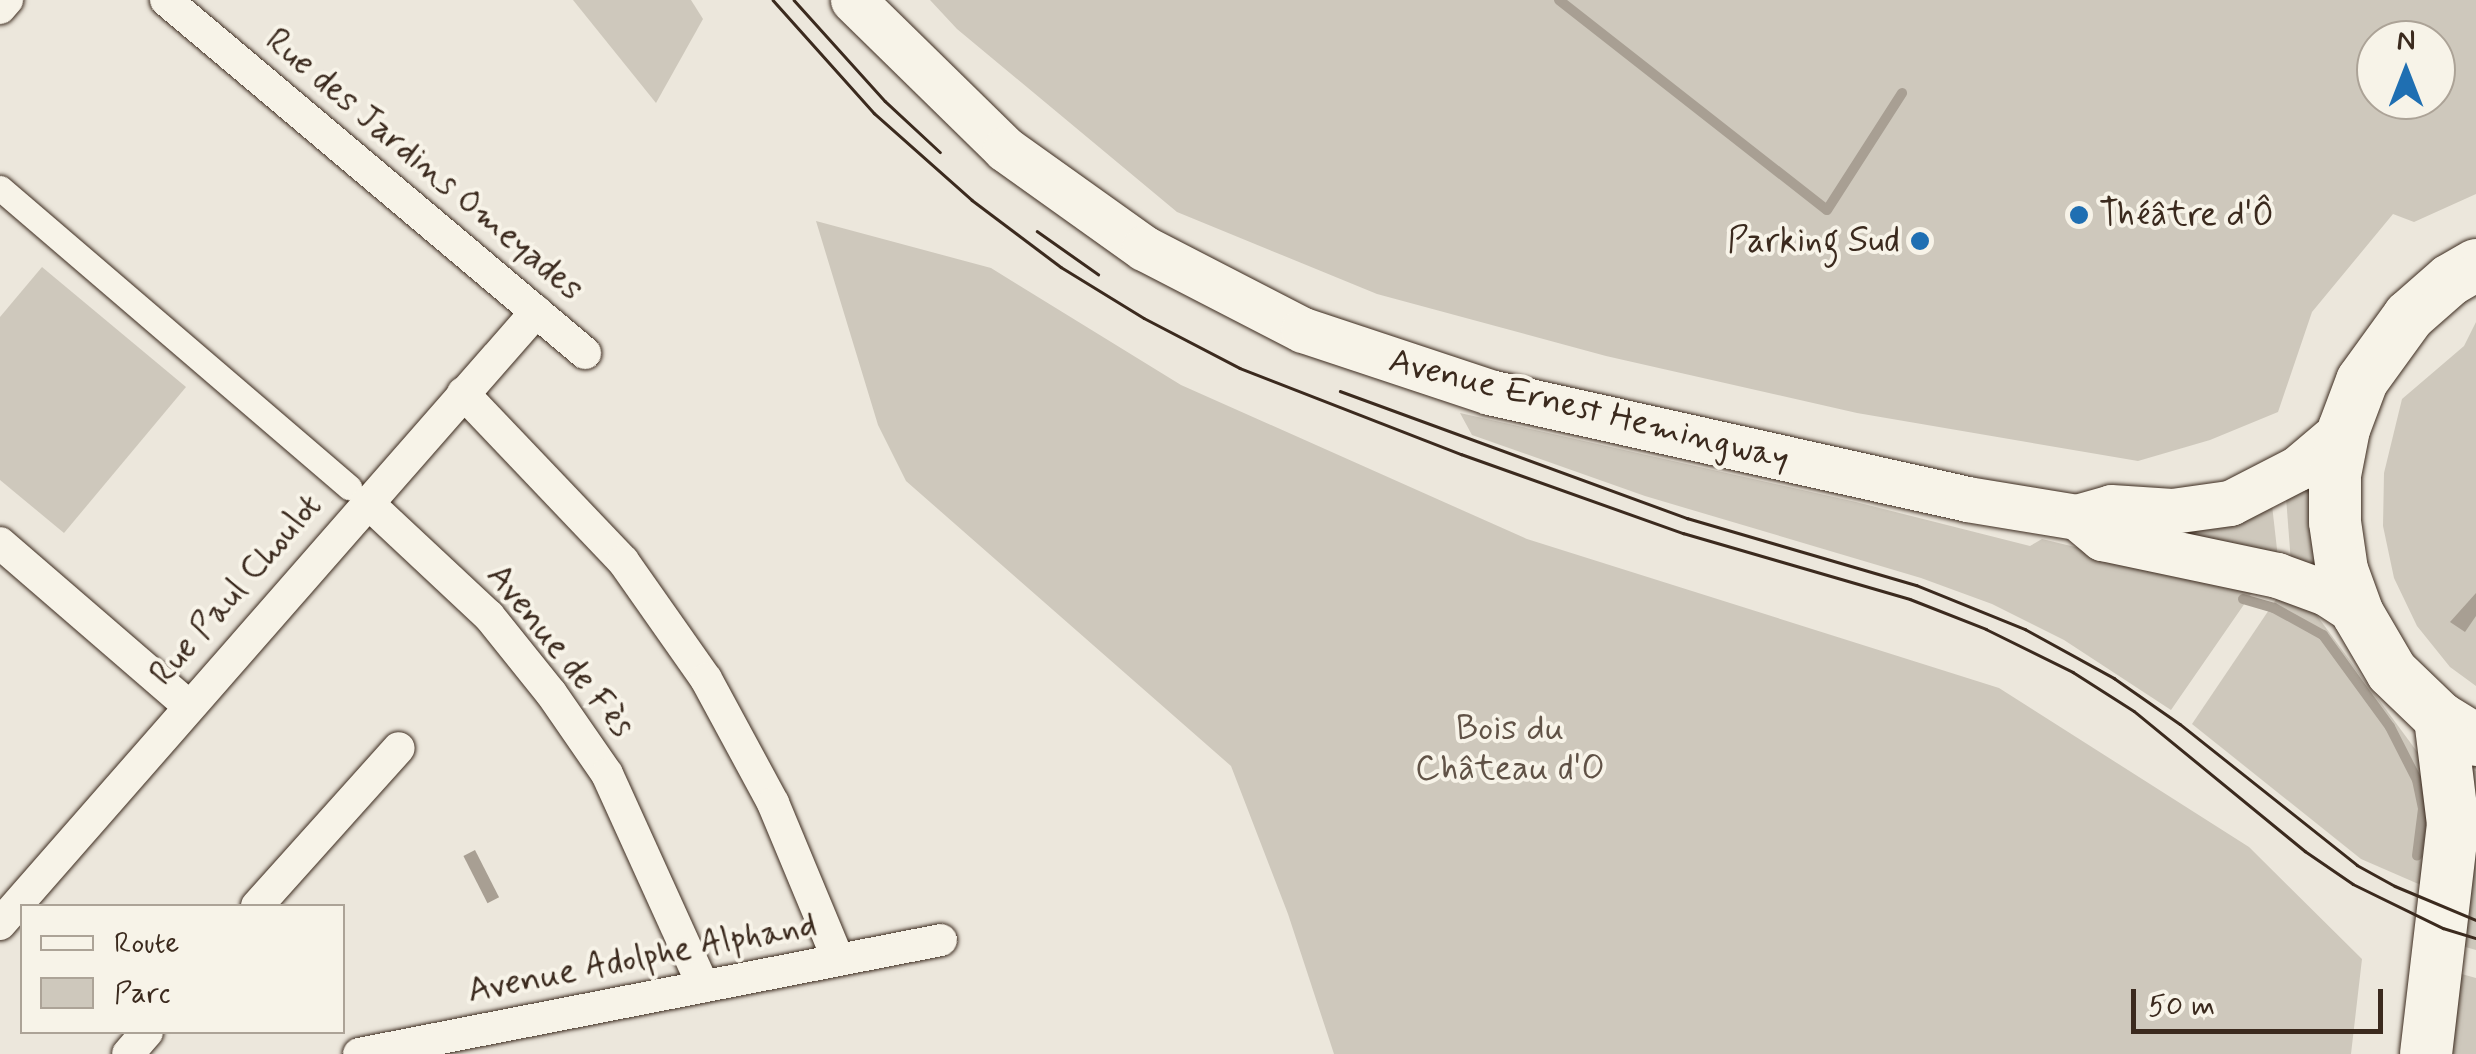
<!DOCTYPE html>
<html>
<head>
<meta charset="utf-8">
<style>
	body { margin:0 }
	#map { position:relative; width:2476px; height:1054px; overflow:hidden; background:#ece7dc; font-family:Mynerve,sans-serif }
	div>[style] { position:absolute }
	.green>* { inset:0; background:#cec8bc }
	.water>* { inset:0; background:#a89f93; transform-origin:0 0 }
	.stream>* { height:10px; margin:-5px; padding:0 5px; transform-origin:5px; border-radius:5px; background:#a89f93 }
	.roads { filter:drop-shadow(0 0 2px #3b2a1e) drop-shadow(0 0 2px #3b2a1e) }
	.pedestrian>* { height:25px; margin:-12.5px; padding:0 12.5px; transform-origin:12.5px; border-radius:12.5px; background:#f7f3e8 }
	.minor>* { height:32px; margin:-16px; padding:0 16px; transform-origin:16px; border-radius:16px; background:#f7f3e8 }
	.secondary>* { height:45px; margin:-22.5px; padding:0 22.5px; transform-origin:22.5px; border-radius:22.5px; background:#f7f3e8 }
	.primary>* { height:52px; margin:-26px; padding:0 26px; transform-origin:26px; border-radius:26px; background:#f7f3e8 }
	.tram>* { height:2.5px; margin:-1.25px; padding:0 1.25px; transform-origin:1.25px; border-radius:1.25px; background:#3b2a1e }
	.dots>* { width:28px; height:28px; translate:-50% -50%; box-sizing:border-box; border:5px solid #f7f3e8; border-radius:50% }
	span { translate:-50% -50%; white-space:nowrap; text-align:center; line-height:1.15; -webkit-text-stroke:8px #f7f3e8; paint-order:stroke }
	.street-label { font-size:35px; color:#3b2a1e }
	.poi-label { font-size:35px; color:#3b2a1e }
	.left { translate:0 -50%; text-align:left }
	.right { translate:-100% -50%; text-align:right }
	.park-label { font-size:35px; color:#605246 }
	.legend { position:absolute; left:20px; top:904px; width:325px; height:130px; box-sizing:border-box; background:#f7f3e8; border:2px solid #aca397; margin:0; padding:12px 18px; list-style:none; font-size:30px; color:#3b2a1e }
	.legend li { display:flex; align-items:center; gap:20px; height:50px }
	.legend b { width:50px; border:2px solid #aca397 }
	.north { position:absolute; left:2356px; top:20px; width:100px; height:100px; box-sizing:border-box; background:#f7f3e8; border:2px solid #aca397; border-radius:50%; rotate:0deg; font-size:28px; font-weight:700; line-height:40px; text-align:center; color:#3b2a1e }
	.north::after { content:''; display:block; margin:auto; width:35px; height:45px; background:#1f6fb2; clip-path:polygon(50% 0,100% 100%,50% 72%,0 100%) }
	.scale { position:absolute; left:2131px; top:989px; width:252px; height:45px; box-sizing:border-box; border:5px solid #3b2a1e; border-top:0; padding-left:12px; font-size:30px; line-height:35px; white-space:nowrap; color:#3b2a1e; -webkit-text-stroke:8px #f7f3e8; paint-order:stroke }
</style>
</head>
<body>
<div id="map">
	<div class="green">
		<div style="clip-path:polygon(573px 0,691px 0,703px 19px,656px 103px)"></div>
		<div style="clip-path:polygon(evenodd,930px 0,2476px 0,2476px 194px,2414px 222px,2393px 214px,2312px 312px,2278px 412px,2210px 440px,2138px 461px,1857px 413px,1606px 356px,1377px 294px,1177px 212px,957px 29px,930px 0,2376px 40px,2436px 40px,2436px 100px,2376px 100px,2376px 40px)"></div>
		<div style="clip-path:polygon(816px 221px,991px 268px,1181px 385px,1527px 539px,1999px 688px,2249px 847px,2362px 959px,2351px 1054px,1334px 1054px,1288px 914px,1231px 766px,906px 481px,878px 425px)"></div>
		<div style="clip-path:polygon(42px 267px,186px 387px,64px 533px,0 480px,0 317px)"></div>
		<div style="clip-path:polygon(2476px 322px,2476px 686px,2450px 667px,2417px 626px,2394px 578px,2383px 526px,2384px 473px,2402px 399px,2464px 346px)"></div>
		<div style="clip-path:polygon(1460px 413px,1856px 502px,2030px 546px,2042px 539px,2254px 590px,2171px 710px,2064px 640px,1992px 604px,1921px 578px,1645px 496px,1472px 435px)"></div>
		<div style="clip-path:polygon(2311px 479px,2318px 572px,2291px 563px,2286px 497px)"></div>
		<div style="clip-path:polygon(2272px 505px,2278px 558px,2135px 530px)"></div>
		<div style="clip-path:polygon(2279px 595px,2315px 613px,2418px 753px,2427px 787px,2430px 889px,2361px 859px,2192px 724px)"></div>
		<div style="clip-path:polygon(2472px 769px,2476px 771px,2476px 950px,2462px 946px)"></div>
		<div style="clip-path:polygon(2458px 973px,2476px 978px,2476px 1054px,2450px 1054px)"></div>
	</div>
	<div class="water">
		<div style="clip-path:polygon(2476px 593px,2476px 616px,2465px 632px,2450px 622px)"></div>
		<div style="left:475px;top:850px;width:53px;height:13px;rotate:63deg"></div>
	</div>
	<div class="stream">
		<div style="left:1559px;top:0;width:340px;rotate:38.1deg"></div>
		<div style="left:1827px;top:210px;width:139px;rotate:-57.3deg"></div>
		<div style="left:2243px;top:599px;width:32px;rotate:16deg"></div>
		<div style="left:2274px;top:608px;width:56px;rotate:28.9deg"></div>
		<div style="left:2323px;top:635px;width:114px;rotate:53.9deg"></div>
		<div style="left:2390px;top:727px;width:59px;rotate:63deg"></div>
		<div style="left:2417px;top:780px;width:30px;rotate:78deg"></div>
		<div style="left:2423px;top:809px;width:47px;rotate:97.3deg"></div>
	</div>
	<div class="roads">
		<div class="pedestrian">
			<div style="left:0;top:188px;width:460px;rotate:40.6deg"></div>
		</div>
		<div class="minor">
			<div style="left:166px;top:0;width:548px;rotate:40.11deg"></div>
			<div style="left:0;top:8px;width:11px;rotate:-49deg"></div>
			<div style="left:463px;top:393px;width:232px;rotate:46.4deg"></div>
			<div style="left:623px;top:561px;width:144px;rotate:54.9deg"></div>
			<div style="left:706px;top:679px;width:141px;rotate:61.6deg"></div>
			<div style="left:773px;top:803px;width:169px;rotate:67.4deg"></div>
			<div style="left:367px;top:502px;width:167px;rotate:43.1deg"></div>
			<div style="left:489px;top:616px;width:99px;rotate:51.2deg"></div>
			<div style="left:551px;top:693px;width:98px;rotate:55.3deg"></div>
			<div style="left:607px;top:774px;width:233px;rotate:65.6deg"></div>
			<div style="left:0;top:543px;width:250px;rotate:40.8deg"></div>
			<div style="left:257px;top:906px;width:212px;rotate:-48.1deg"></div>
			<div style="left:0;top:924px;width:814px;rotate:-48.79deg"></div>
			<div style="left:128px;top:1054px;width:29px;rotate:-49deg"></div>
			<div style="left:359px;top:1054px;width:593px;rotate:-11.08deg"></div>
		</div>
		<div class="secondary">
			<div style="left:853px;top:0;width:213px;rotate:44.4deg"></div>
			<div style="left:1005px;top:149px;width:171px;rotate:35.5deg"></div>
			<div style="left:1144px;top:248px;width:179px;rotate:27.3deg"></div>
			<div style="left:1303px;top:330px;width:196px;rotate:18.4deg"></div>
			<div style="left:1489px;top:392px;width:490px;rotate:12.6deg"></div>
			<div style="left:1967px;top:499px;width:111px;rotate:9.3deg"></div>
			<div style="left:2077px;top:517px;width:35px;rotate:-16deg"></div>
			<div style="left:2111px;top:507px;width:61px;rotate:3.8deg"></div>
			<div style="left:2172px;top:511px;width:59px;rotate:-7.9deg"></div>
			<div style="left:2230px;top:503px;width:76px;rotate:-27.2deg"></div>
			<div style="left:2298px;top:468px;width:60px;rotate:-40.3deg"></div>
			<div style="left:2077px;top:517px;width:33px;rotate:40deg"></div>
			<div style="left:2102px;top:538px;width:179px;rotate:11.9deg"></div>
			<div style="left:2277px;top:575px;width:52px;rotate:20.2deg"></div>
			<div style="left:2326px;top:593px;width:38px;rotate:33deg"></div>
		</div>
		<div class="primary">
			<div style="left:2476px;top:265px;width:30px;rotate:150deg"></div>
			<div style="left:2450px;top:280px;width:55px;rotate:138.7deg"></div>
			<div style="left:2409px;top:316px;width:80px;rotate:125.9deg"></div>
			<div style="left:2362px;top:381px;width:51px;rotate:110.6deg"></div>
			<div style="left:2344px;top:429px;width:47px;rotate:101.1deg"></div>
			<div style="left:2335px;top:475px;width:47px;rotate:90deg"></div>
			<div style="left:2335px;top:522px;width:49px;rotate:81.7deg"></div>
			<div style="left:2342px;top:570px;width:47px;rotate:70deg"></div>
			<div style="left:2358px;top:614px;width:67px;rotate:59.6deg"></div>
			<div style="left:2392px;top:672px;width:66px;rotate:43.8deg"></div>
			<div style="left:2440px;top:718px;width:42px;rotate:31.4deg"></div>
			<div style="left:2426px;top:1054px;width:232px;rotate:-83.3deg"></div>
			<div style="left:2453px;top:824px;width:107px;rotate:-97deg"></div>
		</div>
	</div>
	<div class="tram">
		<div style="left:773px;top:0;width:152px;rotate:48.2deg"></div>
		<div style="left:874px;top:113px;width:131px;rotate:41.6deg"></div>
		<div style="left:972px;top:200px;width:111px;rotate:37deg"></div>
		<div style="left:1061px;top:267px;width:97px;rotate:31.6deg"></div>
		<div style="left:1144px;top:318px;width:108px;rotate:27.5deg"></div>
		<div style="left:1240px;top:368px;width:237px;rotate:21.3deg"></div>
		<div style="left:1461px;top:454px;width:236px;rotate:19.6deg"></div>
		<div style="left:1683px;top:533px;width:236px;rotate:16.2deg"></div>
		<div style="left:1910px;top:599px;width:82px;rotate:21.5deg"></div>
		<div style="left:1986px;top:629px;width:97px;rotate:26.3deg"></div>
		<div style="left:2073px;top:672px;width:72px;rotate:32.6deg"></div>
		<div style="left:2134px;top:711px;width:221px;rotate:39.3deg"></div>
		<div style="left:2305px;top:851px;width:58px;rotate:34.5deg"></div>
		<div style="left:2353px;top:884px;width:100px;rotate:26.1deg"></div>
		<div style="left:2443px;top:928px;width:34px;rotate:17deg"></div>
		<div style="left:794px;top:0;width:136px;rotate:48deg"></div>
		<div style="left:885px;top:101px;width:75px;rotate:42.8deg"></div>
		<div style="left:1037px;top:231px;width:75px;rotate:35.2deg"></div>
		<div style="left:1340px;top:391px;width:370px;rotate:20.1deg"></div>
		<div style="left:1687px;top:518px;width:239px;rotate:16.3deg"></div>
		<div style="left:1916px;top:585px;width:118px;rotate:22deg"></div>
		<div style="left:2025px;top:629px;width:102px;rotate:28.8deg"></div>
		<div style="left:2114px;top:678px;width:80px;rotate:34.9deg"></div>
		<div style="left:2180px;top:724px;width:226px;rotate:38.5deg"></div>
		<div style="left:2357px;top:865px;width:43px;rotate:28.9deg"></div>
		<div style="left:2395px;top:886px;width:88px;rotate:22.8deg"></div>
	</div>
	<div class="dots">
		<div style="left:2079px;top:215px;background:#1f6fb2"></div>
		<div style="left:1920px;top:241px;background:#1f6fb2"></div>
	</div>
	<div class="street-label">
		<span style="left:424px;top:165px;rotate:40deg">Rue des Jardins Omeyades</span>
		<span style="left:1589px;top:410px;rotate:14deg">Avenue Ernest Hemingway</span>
		<span style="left:236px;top:590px;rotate:-49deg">Rue Paul Choulot</span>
		<span style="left:560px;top:651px;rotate:51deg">Avenue de Fès</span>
		<span style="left:642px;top:958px;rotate:-11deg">Avenue Adolphe Alphand</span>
	</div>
	<div class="poi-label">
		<span class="left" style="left:2099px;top:215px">Théâtre d'Ô</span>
		<span class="right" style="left:1900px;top:241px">Parking Sud</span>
	</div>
	<div class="park-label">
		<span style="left:1510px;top:749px">Bois du<br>Château d'O</span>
	</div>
	<ul class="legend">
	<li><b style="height:12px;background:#f7f3e8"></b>Route</li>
	<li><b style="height:28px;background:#cec8bc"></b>Parc</li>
	</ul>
	<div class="north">N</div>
	<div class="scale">50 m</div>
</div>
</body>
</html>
